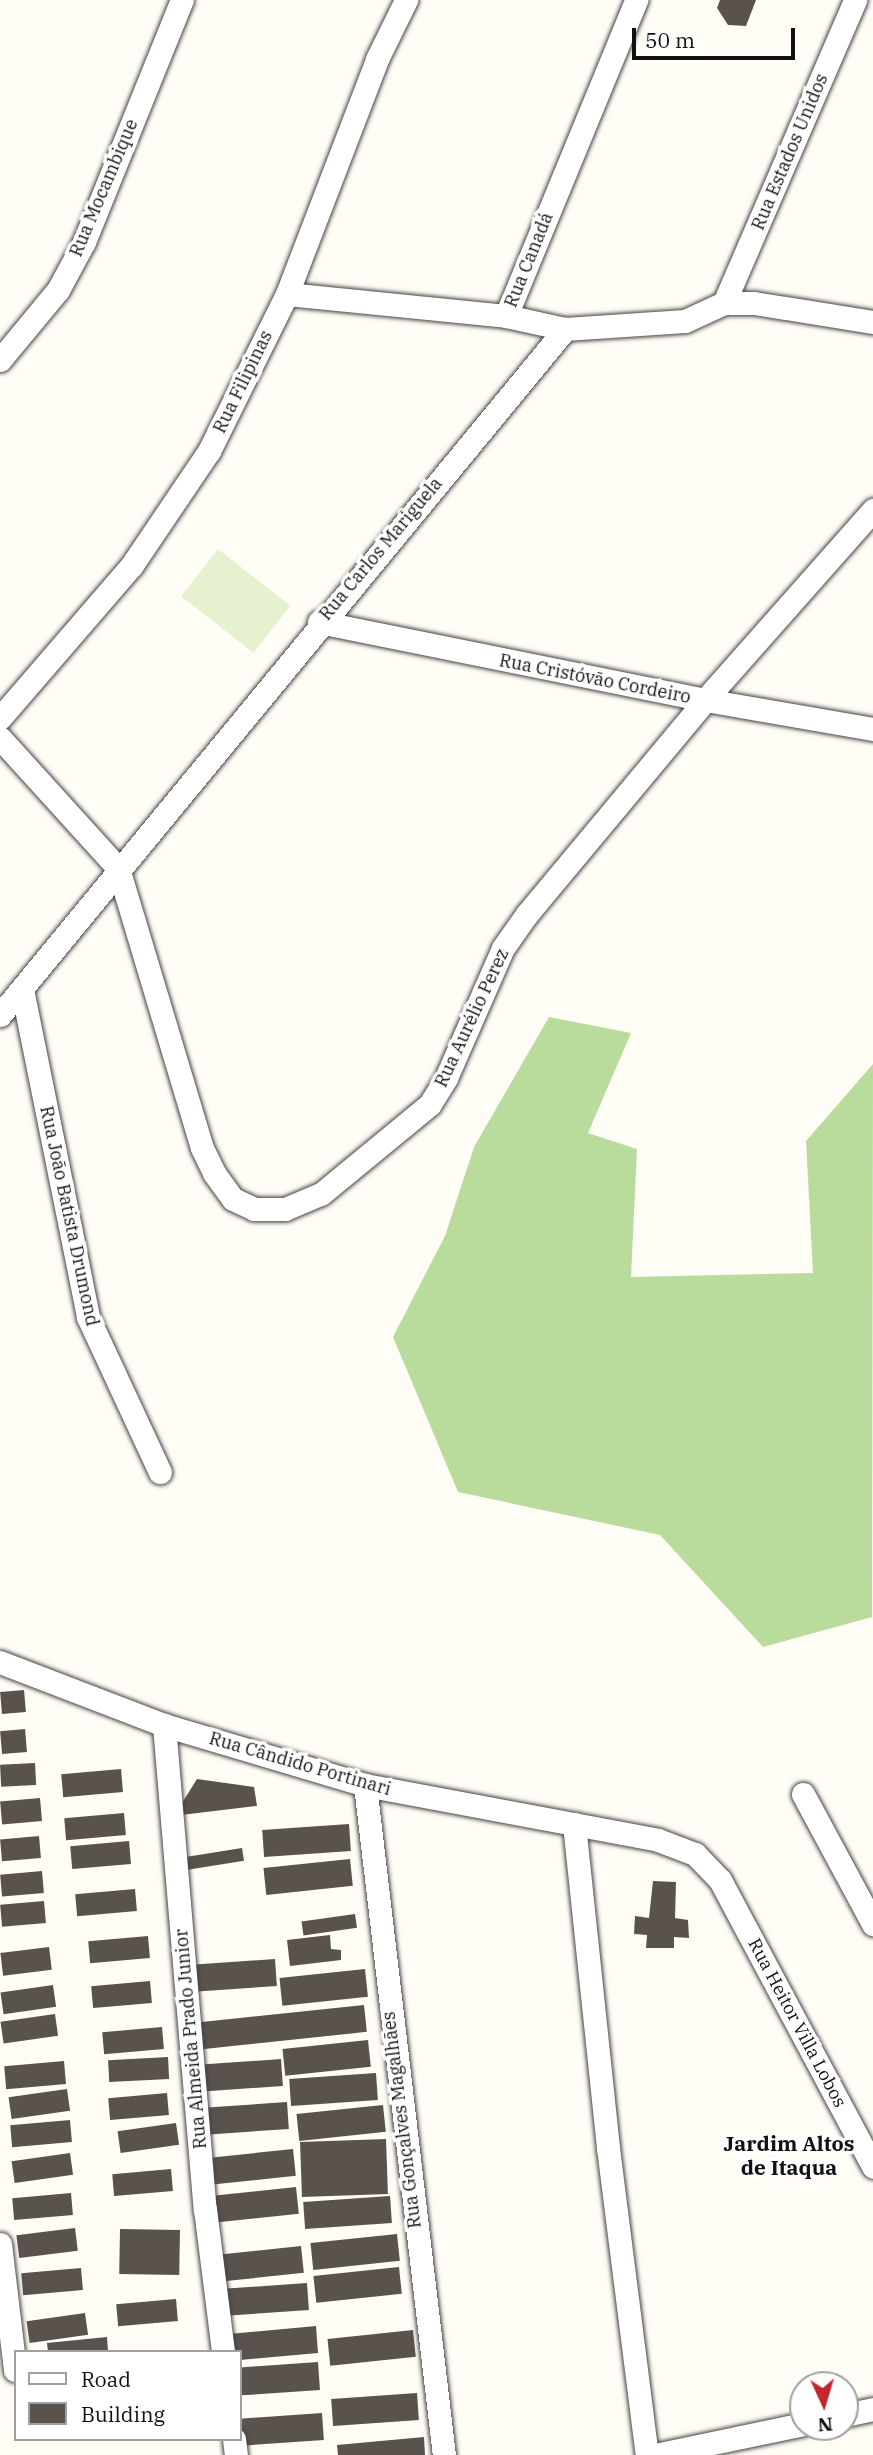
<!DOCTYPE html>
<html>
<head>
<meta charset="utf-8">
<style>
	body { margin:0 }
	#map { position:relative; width:873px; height:2455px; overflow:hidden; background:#fffdf5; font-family:"IBM Plex Serif",serif }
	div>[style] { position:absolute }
	.forest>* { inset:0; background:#b9dc9c }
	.pitch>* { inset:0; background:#e6f2cf; transform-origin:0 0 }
	.building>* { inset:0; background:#5a524d; transform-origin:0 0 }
	.roads { filter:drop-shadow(0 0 2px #444) drop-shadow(0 0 2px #444) }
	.minor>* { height:23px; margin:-11.5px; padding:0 11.5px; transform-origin:11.5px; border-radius:11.5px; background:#fff }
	span { translate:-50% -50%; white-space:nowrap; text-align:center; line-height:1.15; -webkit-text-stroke:7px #fff; paint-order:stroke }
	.street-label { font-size:18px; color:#111 }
	.quarter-label { font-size:21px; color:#111; font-weight:700 }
	.legend { position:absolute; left:14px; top:2350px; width:228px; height:91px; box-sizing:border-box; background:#fff; border:2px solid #a0a0a0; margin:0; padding:9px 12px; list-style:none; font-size:21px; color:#111 }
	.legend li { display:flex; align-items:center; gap:14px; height:35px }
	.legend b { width:35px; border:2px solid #a0a0a0 }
	.north { position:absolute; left:789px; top:2371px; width:70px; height:70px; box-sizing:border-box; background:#fff; border:2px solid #a0a0a0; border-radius:50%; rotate:176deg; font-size:19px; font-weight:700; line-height:28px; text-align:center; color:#111 }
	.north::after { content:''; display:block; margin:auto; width:24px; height:32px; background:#c4262e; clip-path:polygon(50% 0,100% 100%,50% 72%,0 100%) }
	.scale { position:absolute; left:632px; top:28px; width:163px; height:32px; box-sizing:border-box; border:4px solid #111; border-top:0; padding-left:9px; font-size:21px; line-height:24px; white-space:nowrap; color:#111; -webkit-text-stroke:5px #fff; paint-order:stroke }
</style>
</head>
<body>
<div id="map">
	<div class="forest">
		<div style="clip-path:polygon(549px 1017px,631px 1033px,588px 1133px,637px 1149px,631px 1277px,813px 1273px,806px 1141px,873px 1064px,872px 1617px,763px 1647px,660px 1535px,458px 1492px,393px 1337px,445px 1236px,474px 1147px)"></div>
	</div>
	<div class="pitch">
		<div style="left:218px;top:549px;width:92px;height:60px;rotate:38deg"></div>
	</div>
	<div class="building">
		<div style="clip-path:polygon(720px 0,756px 0,746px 26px,728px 25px,717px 8px)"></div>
		<div style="left:24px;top:1690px;width:22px;height:24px;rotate:85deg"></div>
		<div style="left:25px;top:1729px;width:23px;height:25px;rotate:85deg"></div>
		<div style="left:35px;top:1763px;width:22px;height:35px;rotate:87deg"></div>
		<div style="left:121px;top:1769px;width:23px;height:60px;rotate:85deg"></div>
		<div style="clip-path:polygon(197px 1779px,254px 1787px,257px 1806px,181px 1815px,182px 1803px)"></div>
		<div style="left:40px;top:1798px;width:23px;height:40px;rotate:85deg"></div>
		<div style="left:124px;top:1813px;width:22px;height:60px;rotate:85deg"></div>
		<div style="left:349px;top:1824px;width:27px;height:87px;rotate:86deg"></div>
		<div style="left:39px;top:1836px;width:22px;height:39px;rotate:85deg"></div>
		<div style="left:129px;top:1841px;width:23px;height:59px;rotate:85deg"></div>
		<div style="left:242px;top:1848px;width:13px;height:57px;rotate:81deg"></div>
		<div style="left:350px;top:1859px;width:27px;height:87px;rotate:84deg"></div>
		<div style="left:42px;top:1871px;width:22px;height:42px;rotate:85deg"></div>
		<div style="clip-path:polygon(653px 1881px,676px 1882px,675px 1918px,688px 1920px,689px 1938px,674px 1937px,674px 1948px,646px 1948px,647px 1935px,634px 1934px,635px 1916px,649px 1918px)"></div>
		<div style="left:135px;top:1889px;width:22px;height:60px;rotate:85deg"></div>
		<div style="left:44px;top:1901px;width:22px;height:44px;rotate:85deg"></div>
		<div style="left:355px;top:1914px;width:14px;height:54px;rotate:82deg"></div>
		<div style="clip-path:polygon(330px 1935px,331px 1949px,341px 1950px,341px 1960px,290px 1966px,287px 1940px)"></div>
		<div style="left:148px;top:1936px;width:22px;height:60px;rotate:85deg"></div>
		<div style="left:49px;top:1947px;width:23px;height:49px;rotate:83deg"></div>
		<div style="left:275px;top:1959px;width:27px;height:87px;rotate:86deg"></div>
		<div style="left:365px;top:1969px;width:28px;height:86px;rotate:84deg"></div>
		<div style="left:150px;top:1981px;width:22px;height:59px;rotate:85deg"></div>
		<div style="left:53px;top:1985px;width:22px;height:53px;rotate:82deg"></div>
		<div style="left:364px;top:2005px;width:27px;height:175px;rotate:84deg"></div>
		<div style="left:55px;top:2014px;width:22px;height:55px;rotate:82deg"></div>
		<div style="left:162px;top:2027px;width:22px;height:60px;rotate:85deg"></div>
		<div style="left:368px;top:2040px;width:27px;height:86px;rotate:84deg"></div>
		<div style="left:168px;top:2057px;width:22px;height:60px;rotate:87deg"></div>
		<div style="left:281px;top:2059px;width:27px;height:87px;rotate:86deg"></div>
		<div style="left:64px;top:2061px;width:23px;height:60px;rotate:85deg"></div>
		<div style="left:376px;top:2073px;width:27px;height:87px;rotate:86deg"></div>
		<div style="left:67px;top:2089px;width:22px;height:59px;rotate:82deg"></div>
		<div style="left:167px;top:2093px;width:22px;height:59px;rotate:85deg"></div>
		<div style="left:287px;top:2102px;width:27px;height:87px;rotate:86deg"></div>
		<div style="left:383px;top:2105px;width:27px;height:87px;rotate:84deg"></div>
		<div style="left:70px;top:2120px;width:22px;height:60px;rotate:85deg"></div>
		<div style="left:176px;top:2123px;width:22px;height:59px;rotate:82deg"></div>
		<div style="left:386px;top:2139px;width:55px;height:86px;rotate:88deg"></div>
		<div style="left:293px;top:2149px;width:27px;height:86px;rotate:84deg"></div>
		<div style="left:70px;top:2153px;width:22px;height:59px;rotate:82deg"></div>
		<div style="left:171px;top:2169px;width:22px;height:59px;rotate:85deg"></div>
		<div style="left:296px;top:2187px;width:27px;height:86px;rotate:84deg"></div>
		<div style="left:71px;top:2193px;width:22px;height:59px;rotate:85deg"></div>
		<div style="left:390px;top:2196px;width:27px;height:87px;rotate:86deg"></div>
		<div style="left:75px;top:2228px;width:23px;height:59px;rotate:83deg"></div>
		<div style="left:180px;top:2230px;width:45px;height:60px;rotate:91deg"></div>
		<div style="left:397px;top:2234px;width:27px;height:87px;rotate:84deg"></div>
		<div style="left:301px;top:2246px;width:27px;height:86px;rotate:84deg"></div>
		<div style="left:399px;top:2267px;width:27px;height:86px;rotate:84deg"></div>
		<div style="left:81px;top:2268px;width:22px;height:60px;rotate:85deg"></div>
		<div style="left:307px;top:2283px;width:27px;height:87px;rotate:86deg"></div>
		<div style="left:176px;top:2299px;width:22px;height:60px;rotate:85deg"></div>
		<div style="left:85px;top:2313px;width:22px;height:59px;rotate:82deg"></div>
		<div style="clip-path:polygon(316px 2326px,318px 2353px,240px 2360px,240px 2352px,231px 2352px,229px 2334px)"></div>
		<div style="left:413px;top:2330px;width:27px;height:86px;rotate:84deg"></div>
		<div style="clip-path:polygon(107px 2337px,108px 2352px,48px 2352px,47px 2343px)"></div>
		<div style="left:318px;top:2362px;width:28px;height:78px;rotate:86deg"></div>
		<div style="left:417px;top:2393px;width:27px;height:86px;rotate:86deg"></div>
		<div style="left:322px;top:2413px;width:27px;height:82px;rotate:86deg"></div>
		<div style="clip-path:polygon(424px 2437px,425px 2455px,338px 2455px,337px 2445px)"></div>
	</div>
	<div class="roads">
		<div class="minor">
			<div style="left:287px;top:294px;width:220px;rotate:5.7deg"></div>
			<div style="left:506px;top:316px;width:60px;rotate:12.4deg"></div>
			<div style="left:565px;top:329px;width:120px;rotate:-3.8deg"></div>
			<div style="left:685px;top:321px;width:43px;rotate:-24.8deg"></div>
			<div style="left:724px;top:303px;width:30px"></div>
			<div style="left:754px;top:303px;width:121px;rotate:9.1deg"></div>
			<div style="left:724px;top:303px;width:330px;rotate:-66.6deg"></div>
			<div style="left:506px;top:316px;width:342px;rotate:-67.6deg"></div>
			<div style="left:0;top:360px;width:91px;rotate:-50.4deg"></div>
			<div style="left:58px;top:290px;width:55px;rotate:-61.6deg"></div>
			<div style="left:84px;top:242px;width:261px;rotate:-68deg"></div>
			<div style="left:319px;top:622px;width:394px;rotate:11.4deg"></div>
			<div style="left:705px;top:700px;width:170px;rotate:9.8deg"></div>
			<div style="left:0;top:718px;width:202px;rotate:-49.2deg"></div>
			<div style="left:132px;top:565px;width:138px;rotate:-56deg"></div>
			<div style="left:209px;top:451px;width:175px;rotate:-63.6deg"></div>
			<div style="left:287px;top:294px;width:252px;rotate:-69deg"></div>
			<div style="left:377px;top:59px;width:66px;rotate:-63.8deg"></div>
			<div style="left:0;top:738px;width:176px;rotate:47.8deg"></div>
			<div style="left:118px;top:868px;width:292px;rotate:73.3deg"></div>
			<div style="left:202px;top:1148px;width:28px;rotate:64deg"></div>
			<div style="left:214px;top:1173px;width:32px;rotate:54deg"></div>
			<div style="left:233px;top:1199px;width:23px;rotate:25deg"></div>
			<div style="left:254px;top:1209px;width:31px"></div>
			<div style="left:285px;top:1209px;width:39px;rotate:-23deg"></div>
			<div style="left:321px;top:1194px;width:141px;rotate:-39.5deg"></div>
			<div style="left:430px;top:1104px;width:31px;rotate:-58deg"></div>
			<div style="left:446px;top:1078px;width:142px;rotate:-66.3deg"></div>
			<div style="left:503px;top:948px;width:42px;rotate:-54.8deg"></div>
			<div style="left:527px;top:914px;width:278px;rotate:-50.2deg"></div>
			<div style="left:705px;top:700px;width:254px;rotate:-48.5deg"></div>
			<div style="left:22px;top:989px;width:335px;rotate:78.6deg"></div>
			<div style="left:88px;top:1317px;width:171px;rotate:65.1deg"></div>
			<div style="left:0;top:1015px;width:889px;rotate:-50.52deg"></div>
			<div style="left:0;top:1662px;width:176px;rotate:21deg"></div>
			<div style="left:164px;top:1725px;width:210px;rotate:16.6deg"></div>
			<div style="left:365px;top:1785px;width:298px;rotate:10.6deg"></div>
			<div style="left:658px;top:1840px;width:40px;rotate:21deg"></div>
			<div style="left:695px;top:1854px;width:36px;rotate:46deg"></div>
			<div style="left:720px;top:1880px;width:325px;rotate:61.9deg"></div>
			<div style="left:164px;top:1725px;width:486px;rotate:85.2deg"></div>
			<div style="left:205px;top:2209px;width:144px;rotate:82.8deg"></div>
			<div style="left:365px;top:1785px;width:675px;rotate:83.28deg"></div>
			<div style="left:803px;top:1794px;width:148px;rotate:61.7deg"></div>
			<div style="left:574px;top:1824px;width:326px;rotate:84deg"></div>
			<div style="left:608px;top:2148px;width:309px;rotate:82.8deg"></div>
			<div style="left:0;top:2244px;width:127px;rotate:83.2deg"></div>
			<div style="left:845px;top:2415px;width:29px;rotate:-12deg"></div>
			<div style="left:234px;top:2439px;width:16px;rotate:83deg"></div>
			<div style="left:655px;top:2455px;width:151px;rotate:-11.8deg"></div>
		</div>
	</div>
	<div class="street-label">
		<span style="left:790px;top:152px;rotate:-67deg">Rua Estados Unidos</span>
		<span style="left:104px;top:188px;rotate:-67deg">Rua Mocambique</span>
		<span style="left:529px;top:260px;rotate:-68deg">Rua Canadá</span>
		<span style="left:243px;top:382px;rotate:-64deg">Rua Filipinas</span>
		<span style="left:381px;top:549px;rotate:-50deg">Rua Carlos Mariguela</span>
		<span style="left:595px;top:679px;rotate:11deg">Rua Cristóvão Cordeiro</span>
		<span style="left:472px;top:1018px;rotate:-65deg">Rua Aurélio Perez</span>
		<span style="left:69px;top:1216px;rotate:78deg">Rua João Batista Drumond</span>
		<span style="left:300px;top:1764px;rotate:16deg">Rua Cândido Portinari</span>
		<span style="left:797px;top:2023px;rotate:62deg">Rua Heitor Villa Lobos</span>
		<span style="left:191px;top:2039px;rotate:-95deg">Rua Almeida Prado Junior</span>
		<span style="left:402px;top:2120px;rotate:-97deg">Rua Gonçalves Magalhães</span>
	</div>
	<div class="quarter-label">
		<span style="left:789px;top:2155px">Jardim Altos<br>de Itaqua</span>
	</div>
	<ul class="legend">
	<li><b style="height:9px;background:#fff"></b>Road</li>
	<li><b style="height:19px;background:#5a524d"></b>Building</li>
	</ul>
	<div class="north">N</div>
	<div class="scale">50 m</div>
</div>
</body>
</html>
